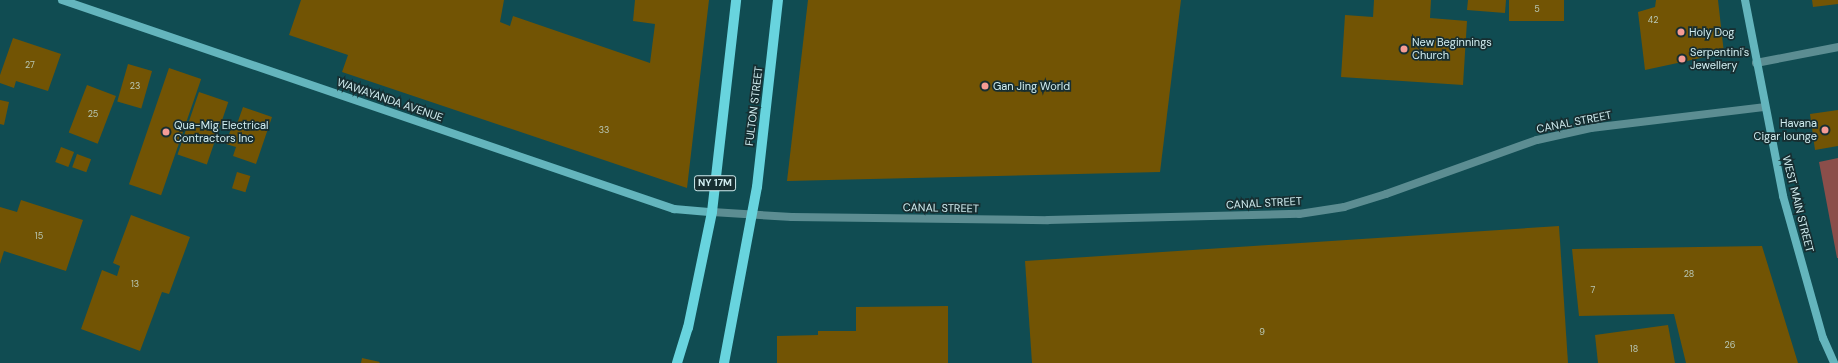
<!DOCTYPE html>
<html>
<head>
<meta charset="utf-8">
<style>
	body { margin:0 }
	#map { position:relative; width:1838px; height:363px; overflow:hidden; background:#104c52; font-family:"DM Sans",sans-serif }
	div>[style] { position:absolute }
	.green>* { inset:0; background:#8b4e4a }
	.building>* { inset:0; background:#725404; transform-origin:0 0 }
	.street>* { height:8px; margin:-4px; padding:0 4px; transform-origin:4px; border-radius:4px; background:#5c8d92 }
	.secondary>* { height:8px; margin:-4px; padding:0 4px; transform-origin:4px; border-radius:4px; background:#64b5bd }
	.primary>* { height:10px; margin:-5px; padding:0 5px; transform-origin:5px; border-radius:5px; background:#68d4de }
	.dots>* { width:11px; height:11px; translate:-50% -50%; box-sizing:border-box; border:2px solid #172e31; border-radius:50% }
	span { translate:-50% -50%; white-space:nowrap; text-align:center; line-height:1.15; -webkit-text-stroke:3.5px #172e31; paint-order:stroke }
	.number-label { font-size:9px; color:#b9c7b5 }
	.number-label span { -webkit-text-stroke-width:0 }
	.shield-label span { padding:1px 3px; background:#172e31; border:1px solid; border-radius:3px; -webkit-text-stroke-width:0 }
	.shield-label { font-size:10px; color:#d1edf0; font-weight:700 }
	.poi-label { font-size:11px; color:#d1edf0 }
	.left { translate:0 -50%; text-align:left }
	.right { translate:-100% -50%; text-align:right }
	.street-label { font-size:11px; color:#d1edf0 }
</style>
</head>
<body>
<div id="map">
	<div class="green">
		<div style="clip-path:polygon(1838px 158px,1838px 258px,1837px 258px,1819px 162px)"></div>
	</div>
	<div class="building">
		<div style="clip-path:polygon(301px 0,504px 0,500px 22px,510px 26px,513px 16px,650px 63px,655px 24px,633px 21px,635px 0,709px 0,687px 188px,342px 72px,348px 55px,289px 35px)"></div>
		<div style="clip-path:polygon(808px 0,1181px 0,1160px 172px,787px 181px)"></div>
		<div style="clip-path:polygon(1374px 0,1431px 0,1430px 18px,1467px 21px,1463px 85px,1341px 77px,1345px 15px,1373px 17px)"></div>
		<div style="clip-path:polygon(1468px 0,1506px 0,1505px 13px,1467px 10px)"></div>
		<div style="left:1509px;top:0;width:55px;height:21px"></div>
		<div style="clip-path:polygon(1656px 0,1718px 0,1724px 53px,1645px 70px,1638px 12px,1655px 7px)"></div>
		<div style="clip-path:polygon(1812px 0,1838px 0,1838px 4px,1813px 7px)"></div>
		<div style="clip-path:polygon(13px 38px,61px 54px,48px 91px,16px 81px,14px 88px,0 83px,0 75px)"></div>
		<div style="left:128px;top:64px;width:25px;height:39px;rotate:16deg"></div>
		<div style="left:169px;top:68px;width:34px;height:123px;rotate:19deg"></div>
		<div style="left:87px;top:85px;width:31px;height:51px;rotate:21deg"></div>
		<div style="left:199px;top:92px;width:31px;height:66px;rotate:19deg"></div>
		<div style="clip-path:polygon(0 100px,9px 102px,4px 125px,0 124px)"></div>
		<div style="clip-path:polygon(243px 107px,272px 117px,256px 164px,233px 156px,236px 147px,226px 144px,233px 122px,237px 124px)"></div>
		<div style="clip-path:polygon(1838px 110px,1838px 146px,1815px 150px,1810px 114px)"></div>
		<div style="left:61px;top:147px;width:14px;height:16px;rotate:21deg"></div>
		<div style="left:77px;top:154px;width:15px;height:14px;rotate:20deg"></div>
		<div style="left:237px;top:172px;width:14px;height:17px;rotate:17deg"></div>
		<div style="clip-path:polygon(21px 200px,83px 220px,66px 271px,4px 251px,0 264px,0 207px,17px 212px)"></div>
		<div style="clip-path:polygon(131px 215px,190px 237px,169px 294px,162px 292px,140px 351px,81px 329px,102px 270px,117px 276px,120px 266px,113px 263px)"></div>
		<div style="clip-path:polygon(1559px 226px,1568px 363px,1032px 363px,1025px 261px)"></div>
		<div style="clip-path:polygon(1762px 246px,1798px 363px,1686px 363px,1674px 314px,1579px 316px,1572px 249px)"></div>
		<div style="clip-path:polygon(948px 306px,948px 363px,777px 363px,777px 336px,818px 335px,818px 331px,856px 331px,856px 307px)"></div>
		<div style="clip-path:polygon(1668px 325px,1675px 363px,1598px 363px,1595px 335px)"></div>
		<div style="clip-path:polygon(362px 358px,380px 362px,379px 363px,361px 363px)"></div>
	</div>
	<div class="street">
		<div style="left:1756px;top:63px;width:84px;rotate:-11deg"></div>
		<div style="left:712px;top:212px;width:80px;rotate:3.6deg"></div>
		<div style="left:792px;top:217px;width:256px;rotate:0.7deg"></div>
		<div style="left:1048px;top:220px;width:251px;rotate:-1.4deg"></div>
		<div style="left:1299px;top:214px;width:46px;rotate:-8.8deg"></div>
		<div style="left:1344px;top:207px;width:44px;rotate:-17.2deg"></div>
		<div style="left:1386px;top:194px;width:160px;rotate:-19.7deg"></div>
		<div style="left:1537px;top:140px;width:55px;rotate:-12.5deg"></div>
		<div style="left:1591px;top:128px;width:174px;rotate:-6.9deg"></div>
	</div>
	<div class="secondary">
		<div style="left:62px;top:0;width:647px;rotate:18.86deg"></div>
		<div style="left:674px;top:209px;width:38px;rotate:5deg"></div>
		<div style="left:1745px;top:0;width:200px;rotate:79deg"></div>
		<div style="left:1783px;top:196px;width:148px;rotate:74.3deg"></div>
		<div style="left:1823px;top:338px;width:27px;rotate:66deg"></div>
	</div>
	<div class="primary">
		<div style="left:677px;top:363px;width:37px;rotate:-73deg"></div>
		<div style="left:688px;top:328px;width:118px;rotate:-78.3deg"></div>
		<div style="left:712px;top:212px;width:213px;rotate:-83.5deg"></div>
		<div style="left:724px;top:363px;width:179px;rotate:-79.4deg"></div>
		<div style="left:757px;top:187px;width:188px;rotate:-83.6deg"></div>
	</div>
	<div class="dots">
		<div style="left:1681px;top:32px;background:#f59c96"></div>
		<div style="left:1404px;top:49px;background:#f59c96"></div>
		<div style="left:1682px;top:59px;background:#f59c96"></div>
		<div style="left:985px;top:86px;background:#f59c96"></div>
		<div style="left:1825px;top:130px;background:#f59c96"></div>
		<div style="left:166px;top:132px;background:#f59c96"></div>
	</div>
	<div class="number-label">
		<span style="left:1537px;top:9px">5</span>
		<span style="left:1653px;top:20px">42</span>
		<span style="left:30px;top:65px">27</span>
		<span style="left:135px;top:86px">23</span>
		<span style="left:93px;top:114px">25</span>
		<span style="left:604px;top:130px">33</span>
		<span style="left:39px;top:236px">15</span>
		<span style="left:1689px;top:274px">28</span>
		<span style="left:135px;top:284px">13</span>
		<span style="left:1593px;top:290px">7</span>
		<span style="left:1262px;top:332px">9</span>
		<span style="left:1730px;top:345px">26</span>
		<span style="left:1634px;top:349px">18</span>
	</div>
	<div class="shield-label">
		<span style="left:715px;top:183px">NY 17M</span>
	</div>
	<div class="poi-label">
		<span class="left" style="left:1689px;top:32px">Holy Dog</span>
		<span class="left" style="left:1412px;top:49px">New Beginnings<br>Church</span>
		<span class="left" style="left:1690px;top:59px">Serpentini's<br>Jewellery</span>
		<span class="left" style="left:993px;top:86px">Gan Jing World</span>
		<span class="right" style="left:1817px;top:130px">Havana<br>Cigar lounge</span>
		<span class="left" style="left:174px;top:132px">Qua-Mig Electrical<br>Contractors Inc</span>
	</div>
	<div class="street-label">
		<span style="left:390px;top:100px;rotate:19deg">WAWAYANDA AVENUE</span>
		<span style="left:754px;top:106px;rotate:-83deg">FULTON STREET</span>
		<span style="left:1574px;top:122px;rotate:-11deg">CANAL STREET</span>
		<span style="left:1264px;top:203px;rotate:-3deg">CANAL STREET</span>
		<span style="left:1798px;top:204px;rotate:76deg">WEST MAIN STREET</span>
		<span style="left:941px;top:208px;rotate:1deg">CANAL STREET</span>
	</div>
</div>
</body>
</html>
